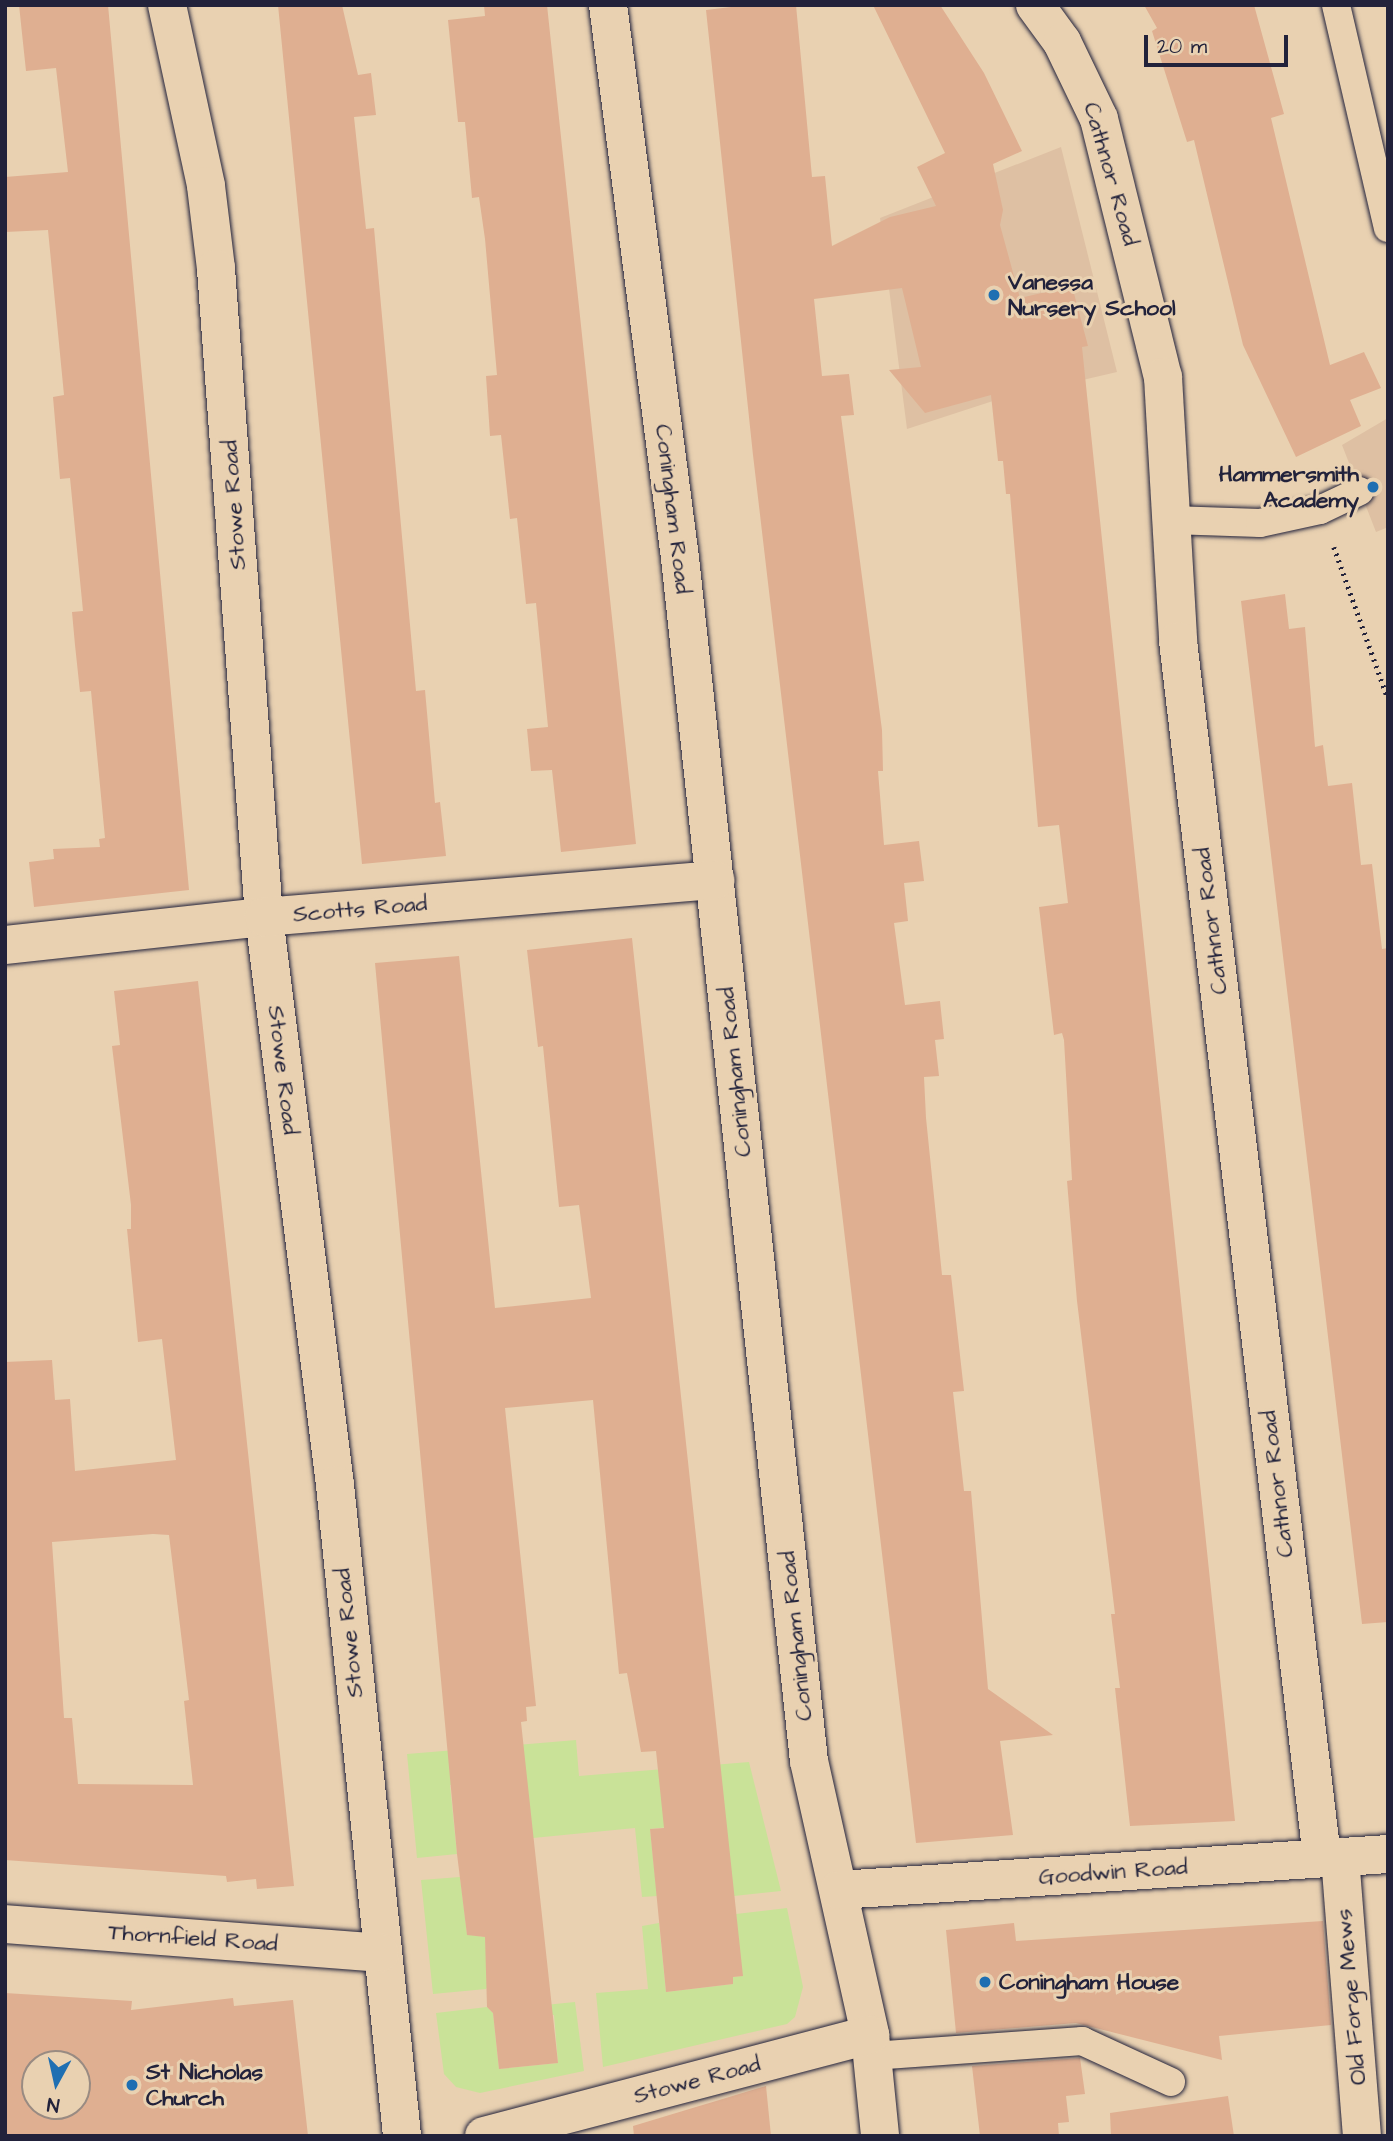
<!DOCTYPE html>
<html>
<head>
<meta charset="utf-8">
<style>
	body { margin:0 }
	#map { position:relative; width:1393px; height:2141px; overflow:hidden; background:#e9d1b1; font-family:"Architects Daughter",sans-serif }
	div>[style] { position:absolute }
	.built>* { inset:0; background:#dec0a3 }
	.green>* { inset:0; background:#c9e298 }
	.building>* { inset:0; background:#dfaf91 }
	.path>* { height:4.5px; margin-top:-2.25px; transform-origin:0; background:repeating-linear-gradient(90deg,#22223b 0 2px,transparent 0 7px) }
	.roads { filter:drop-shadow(0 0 2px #22223b) drop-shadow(0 0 2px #22223b) }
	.service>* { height:28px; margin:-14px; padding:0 14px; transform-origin:14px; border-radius:14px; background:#e9d1b1 }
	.minor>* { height:38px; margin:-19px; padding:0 19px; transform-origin:19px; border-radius:19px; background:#e9d1b1 }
	.dots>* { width:19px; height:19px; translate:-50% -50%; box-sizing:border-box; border:4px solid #e9d1b1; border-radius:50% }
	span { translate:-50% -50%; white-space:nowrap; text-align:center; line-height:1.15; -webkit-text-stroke:6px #e9d1b1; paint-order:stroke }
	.street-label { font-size:23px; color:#22223b }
	.poi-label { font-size:23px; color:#22223b; font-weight:700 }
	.left { translate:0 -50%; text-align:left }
	.right { translate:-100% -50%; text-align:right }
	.frame { position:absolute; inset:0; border:7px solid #22223b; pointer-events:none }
	.north { position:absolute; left:21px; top:2050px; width:70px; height:70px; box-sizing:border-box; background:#e9d1b1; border:2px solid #998b82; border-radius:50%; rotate:188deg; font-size:19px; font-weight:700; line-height:28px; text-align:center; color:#22223b }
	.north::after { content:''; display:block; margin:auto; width:24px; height:32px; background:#1f6fb2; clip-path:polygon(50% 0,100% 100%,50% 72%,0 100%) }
	.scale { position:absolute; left:1144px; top:35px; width:144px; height:32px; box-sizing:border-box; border:4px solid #22223b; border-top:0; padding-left:9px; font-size:21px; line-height:24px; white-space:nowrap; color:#22223b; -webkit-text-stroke:5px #e9d1b1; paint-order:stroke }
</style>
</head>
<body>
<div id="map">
	<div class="built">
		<div style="clip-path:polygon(1061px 147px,1117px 372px,993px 401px,907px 429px,880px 218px)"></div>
		<div style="clip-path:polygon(1388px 418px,1388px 534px,1386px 528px,1376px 532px,1342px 445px)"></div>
	</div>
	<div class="green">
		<div style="clip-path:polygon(576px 1740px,579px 1776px,749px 1762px,781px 1891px,734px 1896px,719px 1822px,650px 1829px,657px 1896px,642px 1897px,635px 1828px,533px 1838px,459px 1784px,450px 1785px,457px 1854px,417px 1858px,407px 1754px)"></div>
		<div style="clip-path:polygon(460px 1877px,467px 1934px,485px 1937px,490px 1984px,486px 1989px,433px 1994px,421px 1880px)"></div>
		<div style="clip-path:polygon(787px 1908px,803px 1987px,795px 2017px,787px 2024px,603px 2067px,596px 1993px,648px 1989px,642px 1926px,659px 1923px,666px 1992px,733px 1984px,733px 1977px,742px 1976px,736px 1914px)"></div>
		<div style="clip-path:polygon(575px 2002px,584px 2071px,480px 2093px,456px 2087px,444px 2074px,436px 2013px,487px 2007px,493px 2013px,499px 2069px,558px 2063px,554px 2015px,536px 2016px,535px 2006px)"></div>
	</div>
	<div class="building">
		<div style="clip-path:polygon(19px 5px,108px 5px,189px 890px,34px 907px,29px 862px,54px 859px,53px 849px,100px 847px,99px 839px,105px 838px,91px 691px,80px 692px,75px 645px,72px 612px,83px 611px,70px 478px,60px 479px,53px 397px,64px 395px,48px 230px,5px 232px,5px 177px,68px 172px,56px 68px,26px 71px)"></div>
		<div style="clip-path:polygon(278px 5px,342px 5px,358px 75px,371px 73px,376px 115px,354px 117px,366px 229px,374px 228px,416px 691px,425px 690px,435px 803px,440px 802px,446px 856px,362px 864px)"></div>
		<div style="clip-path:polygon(484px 5px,547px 5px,636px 844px,561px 852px,552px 770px,531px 771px,527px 729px,548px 727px,536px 603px,526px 604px,517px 518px,510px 519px,501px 435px,490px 436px,486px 376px,497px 375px,485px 239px,479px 197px,472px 198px,465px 122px,458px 122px,448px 20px,485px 16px)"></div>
		<div style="clip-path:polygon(748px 5px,796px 5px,812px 177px,825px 176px,832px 246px,890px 217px,936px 206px,917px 167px,945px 153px,873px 5px,940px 5px,984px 73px,1022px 151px,993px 164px,1003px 210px,1000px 225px,1020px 298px,1072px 286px,1088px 346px,1082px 347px,1235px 1821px,1130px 1826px,1115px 1688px,1120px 1688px,1111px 1614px,1115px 1614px,1077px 1301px,1067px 1181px,1072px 1180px,1064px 1040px,1062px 1033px,1054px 1035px,1039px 907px,1068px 903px,1059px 825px,1038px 827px,1010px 494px,1006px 494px,1003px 461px,998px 461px,991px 395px,925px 413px,889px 370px,921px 367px,902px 288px,814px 299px,822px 376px,849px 374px,854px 415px,841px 416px,882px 730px,883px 771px,878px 771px,884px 845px,919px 841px,924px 881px,904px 883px,908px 921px,894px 923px,905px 1005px,940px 1001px,944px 1039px,935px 1040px,939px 1076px,924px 1077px,926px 1118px,942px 1275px,951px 1275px,964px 1391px,953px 1392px,964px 1491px,971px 1491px,988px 1689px,1053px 1735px,1000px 1741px,1013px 1835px,916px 1843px,753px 455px,706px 10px)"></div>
		<div style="clip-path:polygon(1144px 5px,1254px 5px,1284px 114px,1271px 118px,1330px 365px,1364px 352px,1381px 388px,1350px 400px,1361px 426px,1296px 457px,1243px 345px,1194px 140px,1187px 142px,1152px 31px,1157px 28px)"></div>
		<div style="clip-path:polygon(1285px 594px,1289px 629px,1305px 627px,1315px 747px,1323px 745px,1328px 786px,1352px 783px,1361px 865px,1372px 864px,1382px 949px,1388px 948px,1388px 1622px,1362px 1624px,1241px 601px)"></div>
		<div style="clip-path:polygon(632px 938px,743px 1976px,733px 1977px,733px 1984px,666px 1992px,650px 1829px,664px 1828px,656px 1751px,641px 1752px,627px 1673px,619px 1674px,593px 1400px,505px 1408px,536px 1706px,526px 1707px,527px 1721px,521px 1722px,558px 2063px,499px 2069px,493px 2013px,487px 2007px,485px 1937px,467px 1935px,457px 1854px,375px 963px,459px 956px,495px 1308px,591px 1298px,579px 1205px,559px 1207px,543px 1046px,538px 1047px,527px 950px)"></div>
		<div style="clip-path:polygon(evenodd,198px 981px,294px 1886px,257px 1889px,256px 1879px,227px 1882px,226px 1876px,5px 1860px,5px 1362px,52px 1360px,55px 1400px,70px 1399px,75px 1471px,176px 1460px,162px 1339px,138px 1342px,127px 1229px,131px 1229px,131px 1205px,112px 1046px,120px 1045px,114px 991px,198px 981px,153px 1534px,169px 1535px,189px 1700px,184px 1701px,193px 1785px,78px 1784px,72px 1718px,64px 1718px,52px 1542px,153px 1534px)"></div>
		<div style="clip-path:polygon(1323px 1921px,1331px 2025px,1219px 2036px,1222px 2060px,1076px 2023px,956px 2033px,946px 1930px,1014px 1923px,1016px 1941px)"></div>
		<div style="clip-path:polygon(evenodd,5px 1993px,132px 2001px,131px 2010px,233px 1998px,234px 2006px,293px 2000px,308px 2136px,5px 2136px,5px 1993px,35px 2064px,77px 2064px,77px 2106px,35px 2106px,35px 2064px)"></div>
		<div style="clip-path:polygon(1080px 2058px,1085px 2094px,1066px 2096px,1069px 2122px,1058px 2123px,1059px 2136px,980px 2136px,972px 2066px)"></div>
		<div style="clip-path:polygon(766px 2086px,771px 2136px,634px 2136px,633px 2126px)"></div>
		<div style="clip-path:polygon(1228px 2096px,1234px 2136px,1111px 2136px,1110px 2113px)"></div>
	</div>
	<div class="path">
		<div style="left:1334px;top:547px;width:161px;rotate:70.4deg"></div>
	</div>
	<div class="roads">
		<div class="service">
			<div style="left:1336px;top:5px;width:229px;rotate:76.9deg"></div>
			<div style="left:1171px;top:520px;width:89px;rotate:1.9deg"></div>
			<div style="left:1260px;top:523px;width:61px;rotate:-12.2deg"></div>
			<div style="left:1320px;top:510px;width:44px;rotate:-25.4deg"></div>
			<div style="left:872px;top:2056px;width:211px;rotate:-4.1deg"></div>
			<div style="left:1082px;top:2041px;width:98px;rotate:24.7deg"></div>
		</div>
		<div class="minor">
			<div style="left:167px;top:5px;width:185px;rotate:77.8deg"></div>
			<div style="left:206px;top:186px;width:84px;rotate:83.1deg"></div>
			<div style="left:216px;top:269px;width:650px;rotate:85.76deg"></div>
			<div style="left:264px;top:917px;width:572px;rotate:82.87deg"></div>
			<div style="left:335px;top:1485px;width:654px;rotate:84.12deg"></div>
			<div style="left:608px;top:5px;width:558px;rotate:82.58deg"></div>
			<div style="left:680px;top:558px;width:1210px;rotate:83.88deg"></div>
			<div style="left:809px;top:1761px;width:281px;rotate:77.4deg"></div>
			<div style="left:870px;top:2035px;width:101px;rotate:84.3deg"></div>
			<div style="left:1035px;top:5px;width:46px;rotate:53.9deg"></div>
			<div style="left:1062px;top:42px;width:85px;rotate:64.3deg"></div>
			<div style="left:1099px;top:119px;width:266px;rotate:76.1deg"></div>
			<div style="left:1163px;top:377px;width:264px;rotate:86.7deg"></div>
			<div style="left:1178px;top:641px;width:1225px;rotate:83.25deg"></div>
			<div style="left:5px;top:945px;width:261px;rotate:-6.2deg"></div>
			<div style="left:264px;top:917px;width:453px;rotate:-4.7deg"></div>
			<div style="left:1340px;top:1857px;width:280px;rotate:85.5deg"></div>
			<div style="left:839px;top:1890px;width:550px;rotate:-3.75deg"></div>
			<div style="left:5px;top:1924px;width:376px;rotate:4.4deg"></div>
			<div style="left:484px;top:2136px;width:399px;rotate:-14.7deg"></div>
		</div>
	</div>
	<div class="dots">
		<div style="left:994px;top:295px;background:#1f6fb2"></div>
		<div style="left:1373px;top:487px;background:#1f6fb2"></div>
		<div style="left:985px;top:1982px;background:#1f6fb2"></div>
		<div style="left:132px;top:2085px;background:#1f6fb2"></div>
	</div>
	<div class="street-label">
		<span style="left:1111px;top:174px;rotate:74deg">Cathnor Road</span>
		<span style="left:234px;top:505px;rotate:-94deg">Stowe Road</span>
		<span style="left:673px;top:509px;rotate:83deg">Coningham Road</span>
		<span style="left:360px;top:909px;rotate:-5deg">Scotts Road</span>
		<span style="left:1211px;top:921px;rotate:-97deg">Cathnor Road</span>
		<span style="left:283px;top:1070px;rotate:83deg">Stowe Road</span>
		<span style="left:735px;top:1072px;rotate:-96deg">Coningham Road</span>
		<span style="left:1277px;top:1484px;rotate:-97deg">Cathnor Road</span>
		<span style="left:349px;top:1633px;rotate:-96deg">Stowe Road</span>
		<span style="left:796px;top:1636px;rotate:-96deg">Coningham Road</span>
		<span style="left:1113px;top:1872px;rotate:-4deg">Goodwin Road</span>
		<span style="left:193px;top:1938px;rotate:4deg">Thornfield Road</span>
		<span style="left:1351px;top:1997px;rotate:-95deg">Old Forge Mews</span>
		<span style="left:697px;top:2080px;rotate:-15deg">Stowe Road</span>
	</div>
	<div class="poi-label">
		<span class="left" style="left:1008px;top:295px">Vanessa<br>Nursery School</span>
		<span class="right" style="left:1359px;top:487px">Hammersmith<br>Academy</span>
		<span class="left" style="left:999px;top:1982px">Coningham House</span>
		<span class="left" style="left:146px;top:2085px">St Nicholas<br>Church</span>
	</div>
	<div class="frame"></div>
	<div class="north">N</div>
	<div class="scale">20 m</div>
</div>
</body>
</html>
